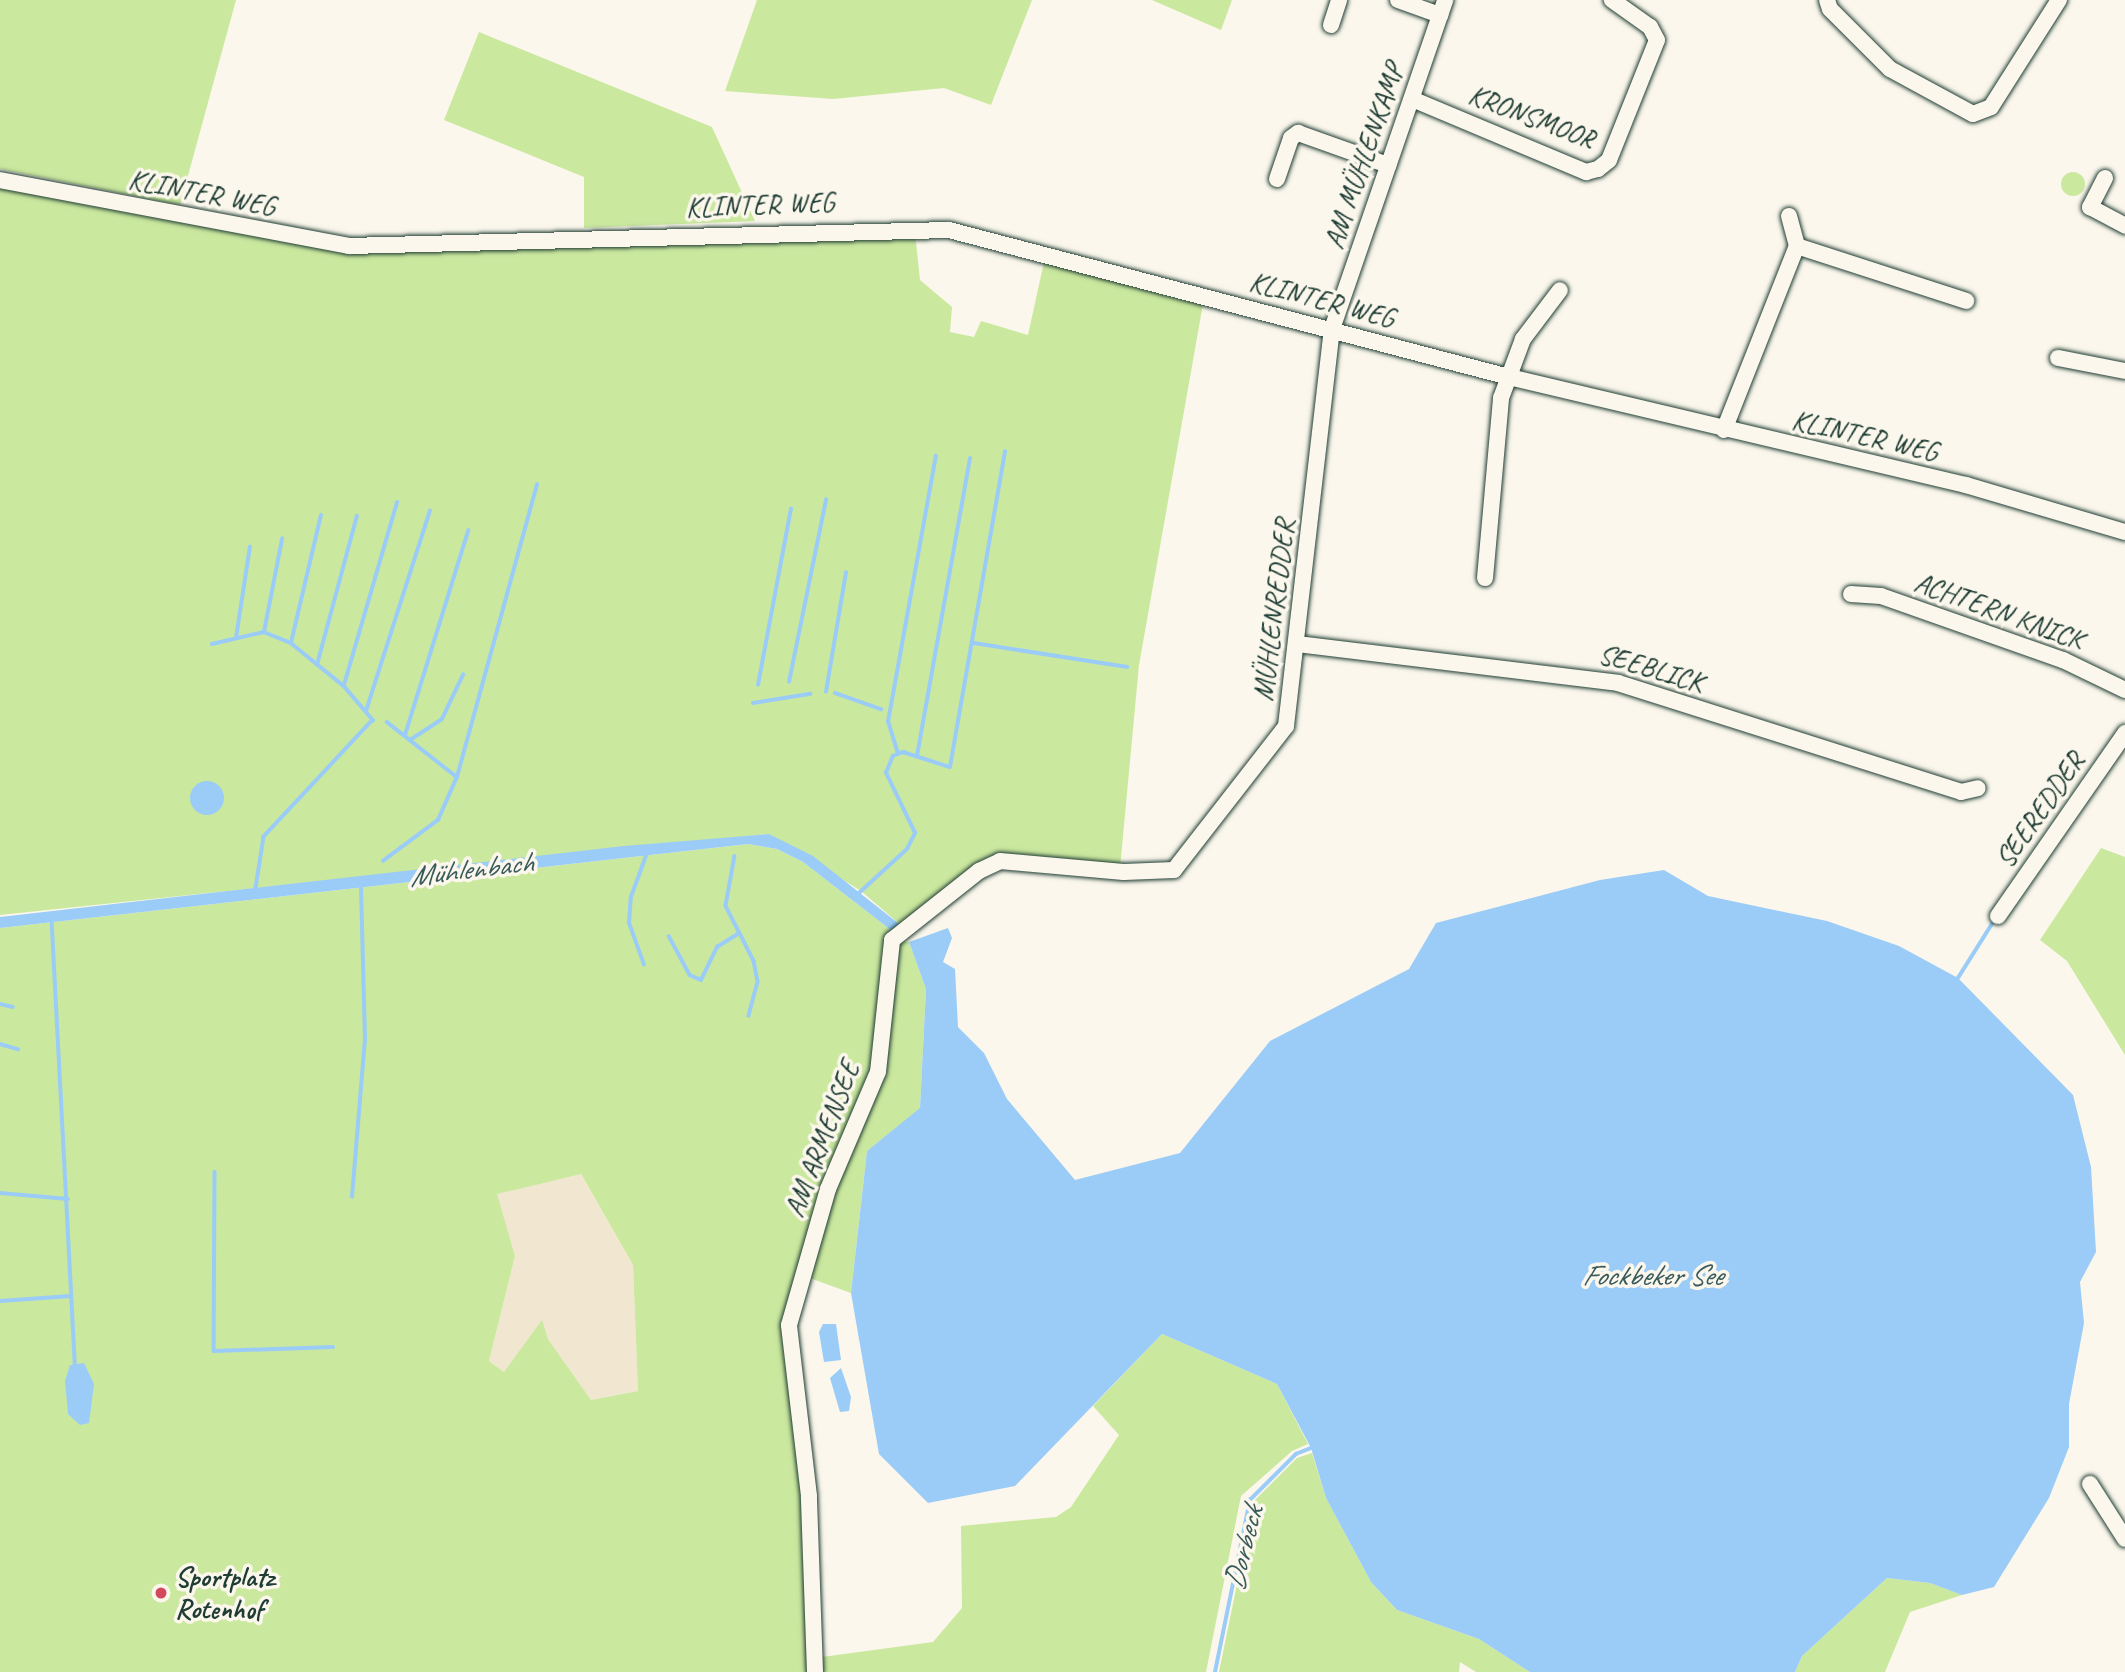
<!DOCTYPE html>
<html>
<head>
<meta charset="utf-8">
<style>
	body { margin:0 }
	#map { position:relative; width:2125px; height:1672px; overflow:hidden; background:#fbf7ec; font-family:Caveat,sans-serif }
	div>[style] { position:absolute }
	.built>* { inset:0; background:#f1e7d1 }
	.green>* { inset:0; background:#cbe89f }
	.round { border-radius:50% }
	.water>* { inset:0; background:#9accf7 }
	.stream>* { height:3.5px; margin:-1.75px; padding:0 1.75px; transform-origin:1.75px; border-radius:1.75px; background:#9accf7 }
	.roads { filter:drop-shadow(0 0 2px #1f3d34) drop-shadow(0 0 2px #1f3d34) }
	.minor>* { height:16px; margin:-8px; padding:0 8px; transform-origin:8px; border-radius:8px; background:#fbf7ec }
	.dots>* { width:19px; height:19px; translate:-50% -50%; box-sizing:border-box; border:4px solid #fbf7ec; border-radius:50% }
	span { translate:-50% -50%; white-space:nowrap; text-align:center; line-height:1.15; -webkit-text-stroke:7px #fbf7ec; paint-order:stroke }
	.street-label { font-size:28px; color:#1f3d34 }
	.poi-label { font-size:28px; color:#1f3d34; font-weight:700 }
	.left { translate:0 -50%; text-align:left }
	.water-label { font-size:30px; color:#385a5b; font-style:italic }
</style>
</head>
<body>
<div id="map">
	<div class="built">
		<div style="clip-path:polygon(580px 1173px,633px 1265px,638px 1391px,591px 1400px,548px 1339px,504px 1372px,489px 1361px,515px 1256px,496px 1194px)"></div>
	</div>
	<div class="green">
		<div style="clip-path:polygon(0 0,236px 0,180px 205px,0 169px)"></div>
		<div style="clip-path:polygon(757px 0,1032px 0,991px 105px,944px 88px,833px 99px,725px 91px)"></div>
		<div style="clip-path:polygon(1152px 0,1232px 0,1221px 30px)"></div>
		<div style="clip-path:polygon(479px 32px,712px 127px,755px 221px,584px 228px,584px 177px,444px 120px)"></div>
		<div class="round" style="left:2061px;top:172px;width:24px;height:24px"></div>
		<div style="clip-path:polygon(0 187px,348px 254px,915px 233px,920px 280px,952px 307px,950px 332px,974px 337px,981px 321px,1028px 335px,1044px 262px,1203px 304px,1139px 665px,1120px 868px,1021px 854px,999px 856px,903px 927px,861px 891px,769px 834px,0 915px)"></div>
		<div style="clip-path:polygon(evenodd,748px 844px,777px 849px,803px 862px,896px 934px,874px 1071px,786px 1325px,805px 1497px,811px 1672px,0 1672px,0 928px,748px 844px,581px 1174px,633px 1265px,638px 1391px,591px 1400px,548px 1339px,542px 1320px,504px 1372px,489px 1361px,515px 1256px,497px 1194px,581px 1174px)"></div>
		<div style="clip-path:polygon(2101px 848px,2125px 857px,2125px 1055px,2067px 961px,2040px 940px)"></div>
		<div style="clip-path:polygon(894px 942px,909px 942px,926px 989px,920px 1109px,867px 1151px,851px 1293px,807px 1277px,831px 1190px,883px 1074px)"></div>
		<div style="clip-path:polygon(1162px 1334px,1277px 1384px,1308px 1444px,1292px 1451px,1241px 1496px,1206px 1672px,823px 1672px,822px 1657px,933px 1642px,962px 1608px,961px 1526px,1056px 1517px,1071px 1507px,1119px 1435px,1093px 1406px)"></div>
		<div style="clip-path:polygon(1312px 1453px,1326px 1498px,1371px 1582px,1397px 1610px,1479px 1639px,1530px 1672px,1476px 1672px,1460px 1662px,1459px 1672px,1219px 1672px,1254px 1501px,1297px 1458px)"></div>
		<div style="clip-path:polygon(1887px 1578px,1930px 1583px,1962px 1595px,1910px 1612px,1885px 1672px,1795px 1672px,1802px 1656px)"></div>
	</div>
	<div class="water">
		<div class="round" style="left:190px;top:781px;width:34px;height:34px"></div>
		<div style="clip-path:polygon(769px 834px,813px 856px,903px 927px,896px 934px,803px 862px,777px 849px,748px 844px,0 928px,0 917px,624px 846px)"></div>
		<div style="clip-path:polygon(1664px 870px,1708px 896px,1827px 921px,1899px 946px,1958px 978px,2073px 1095px,2091px 1167px,2096px 1252px,2080px 1282px,2084px 1323px,2069px 1404px,2069px 1447px,2049px 1498px,1994px 1587px,1962px 1595px,1930px 1583px,1887px 1578px,1802px 1656px,1795px 1672px,1530px 1672px,1479px 1639px,1397px 1610px,1371px 1582px,1326px 1498px,1311px 1448px,1277px 1384px,1162px 1334px,1015px 1486px,928px 1503px,879px 1454px,851px 1293px,867px 1151px,920px 1108px,926px 989px,909px 942px,948px 928px,952px 938px,943px 962px,955px 969px,958px 1027px,984px 1053px,1007px 1099px,1075px 1180px,1180px 1153px,1270px 1041px,1409px 969px,1436px 923px,1600px 880px)"></div>
		<div style="clip-path:polygon(823px 1324px,836px 1324px,841px 1360px,824px 1362px,819px 1332px)"></div>
		<div style="clip-path:polygon(84px 1363px,94px 1384px,89px 1423px,80px 1425px,68px 1414px,65px 1381px,70px 1365px)"></div>
		<div style="clip-path:polygon(841px 1368px,851px 1397px,849px 1411px,840px 1412px,830px 1378px)"></div>
	</div>
	<div class="stream">
		<div style="left:264px;top:632px;width:95px;rotate:-79deg"></div>
		<div style="left:236px;top:638px;width:92px;rotate:-81.3deg"></div>
		<div style="left:291px;top:643px;width:131px;rotate:-76.8deg"></div>
		<div style="left:974px;top:643px;width:155px;rotate:8.9deg"></div>
		<div style="left:212px;top:644px;width:53px;rotate:-13deg"></div>
		<div style="left:264px;top:632px;width:29px;rotate:22deg"></div>
		<div style="left:291px;top:643px;width:68px;rotate:39.1deg"></div>
		<div style="left:344px;top:686px;width:45px;rotate:49.5deg"></div>
		<div style="left:373px;top:720px;width:160px;rotate:133deg"></div>
		<div style="left:264px;top:837px;width:52px;rotate:98.9deg"></div>
		<div style="left:317px;top:665px;width:154px;rotate:-75deg"></div>
		<div style="left:789px;top:682px;width:186px;rotate:-78.5deg"></div>
		<div style="left:344px;top:685px;width:190px;rotate:-73.8deg"></div>
		<div style="left:758px;top:685px;width:179px;rotate:-79.4deg"></div>
		<div style="left:826px;top:692px;width:121px;rotate:-80.5deg"></div>
		<div style="left:835px;top:693px;width:49px;rotate:19.2deg"></div>
		<div style="left:753px;top:703px;width:58px;rotate:-9deg"></div>
		<div style="left:366px;top:711px;width:210px;rotate:-72.3deg"></div>
		<div style="left:387px;top:722px;width:89px;rotate:38.2deg"></div>
		<div style="left:405px;top:735px;width:214px;rotate:-72.8deg"></div>
		<div style="left:410px;top:740px;width:38px;rotate:-33deg"></div>
		<div style="left:442px;top:719px;width:49px;rotate:-64.5deg"></div>
		<div style="left:898px;top:754px;width:34px;rotate:-107deg"></div>
		<div style="left:888px;top:722px;width:270px;rotate:-79.8deg"></div>
		<div style="left:917px;top:756px;width:302px;rotate:-79.9deg"></div>
		<div style="left:735px;top:856px;width:51px;rotate:100.2deg"></div>
		<div style="left:726px;top:906px;width:62px;rotate:63deg"></div>
		<div style="left:754px;top:961px;width:21px;rotate:79deg"></div>
		<div style="left:758px;top:982px;width:35px;rotate:105deg"></div>
		<div style="left:383px;top:861px;width:69px;rotate:-36.7deg"></div>
		<div style="left:438px;top:820px;width:47px;rotate:-66.2deg"></div>
		<div style="left:457px;top:777px;width:303px;rotate:-74.7deg"></div>
		<div style="left:859px;top:893px;width:65px;rotate:-42.5deg"></div>
		<div style="left:907px;top:849px;width:18px;rotate:-63deg"></div>
		<div style="left:915px;top:833px;width:67px;rotate:-115.8deg"></div>
		<div style="left:886px;top:773px;width:18px;rotate:-68deg"></div>
		<div style="left:893px;top:756px;width:11px;rotate:-22deg"></div>
		<div style="left:903px;top:752px;width:49px;rotate:17.7deg"></div>
		<div style="left:950px;top:767px;width:320px;rotate:-80.1deg"></div>
		<div style="left:52px;top:920px;width:445px;rotate:87deg"></div>
		<div style="left:669px;top:936px;width:44px;rotate:61.7deg"></div>
		<div style="left:690px;top:975px;width:12px;rotate:24deg"></div>
		<div style="left:701px;top:980px;width:37px;rotate:-64deg"></div>
		<div style="left:717px;top:947px;width:25px;rotate:-32deg"></div>
		<div style="left:644px;top:965px;width:45px;rotate:-109.7deg"></div>
		<div style="left:629px;top:923px;width:26px;rotate:-86deg"></div>
		<div style="left:631px;top:897px;width:47px;rotate:-70deg"></div>
		<div style="left:1958px;top:978px;width:64px;rotate:-57.8deg"></div>
		<div style="left:0;top:1004px;width:13px;rotate:13deg"></div>
		<div style="left:0;top:1044px;width:19px;rotate:16deg"></div>
		<div style="left:215px;top:1172px;width:179px;rotate:90.3deg"></div>
		<div style="left:214px;top:1351px;width:119px;rotate:-1.9deg"></div>
		<div style="left:0;top:1193px;width:68px;rotate:5deg"></div>
		<div style="left:352px;top:1197px;width:158px;rotate:-85.3deg"></div>
		<div style="left:365px;top:1040px;width:155px;rotate:-91.5deg"></div>
		<div style="left:0;top:1301px;width:71px;rotate:-4deg"></div>
		<div style="left:1215px;top:1672px;width:176px;rotate:-78.5deg"></div>
		<div style="left:1250px;top:1500px;width:65px;rotate:-45deg"></div>
		<div style="left:1296px;top:1454px;width:16px;rotate:-22deg"></div>
	</div>
	<div class="roads">
		<div class="minor">
			<div style="left:1398px;top:0;width:45px;rotate:19.7deg"></div>
			<div style="left:1827px;top:0;width:9px;rotate:72deg"></div>
			<div style="left:1830px;top:9px;width:85px;rotate:45deg"></div>
			<div style="left:1890px;top:69px;width:94px;rotate:28.5deg"></div>
			<div style="left:1973px;top:114px;width:19px;rotate:-21deg"></div>
			<div style="left:1991px;top:107px;width:127px;rotate:-57.6deg"></div>
			<div style="left:1331px;top:25px;width:26px;rotate:-72deg"></div>
			<div style="left:1412px;top:99px;width:189px;rotate:22.8deg"></div>
			<div style="left:1586px;top:172px;width:12px;rotate:-14deg"></div>
			<div style="left:1598px;top:169px;width:14px;rotate:-39deg"></div>
			<div style="left:1609px;top:160px;width:129px;rotate:-68.2deg"></div>
			<div style="left:1657px;top:40px;width:15px;rotate:-118deg"></div>
			<div style="left:1650px;top:27px;width:47px;rotate:-144.6deg"></div>
			<div style="left:2105px;top:178px;width:33px;rotate:117deg"></div>
			<div style="left:2090px;top:207px;width:40px;rotate:28deg"></div>
			<div style="left:1277px;top:179px;width:43px;rotate:-71.1deg"></div>
			<div style="left:1291px;top:138px;width:9px;rotate:-36deg"></div>
			<div style="left:1298px;top:133px;width:96px;rotate:19.6deg"></div>
			<div style="left:0;top:180px;width:355px;rotate:10.7deg"></div>
			<div style="left:349px;top:246px;width:600px;rotate:-1.53deg"></div>
			<div style="left:949px;top:230px;width:579px;rotate:14.71deg"></div>
			<div style="left:1509px;top:377px;width:470px;rotate:13.3deg"></div>
			<div style="left:1966px;top:485px;width:166px;rotate:16.5deg"></div>
			<div style="left:1789px;top:216px;width:31px;rotate:75deg"></div>
			<div style="left:2058px;top:358px;width:68px;rotate:11deg"></div>
			<div style="left:1724px;top:430px;width:198px;rotate:-68.4deg"></div>
			<div style="left:1797px;top:246px;width:178px;rotate:18deg"></div>
			<div style="left:1485px;top:578px;width:181px;rotate:-84.9deg"></div>
			<div style="left:1501px;top:398px;width:63px;rotate:-69.6deg"></div>
			<div style="left:1523px;top:339px;width:61px;rotate:-52.9deg"></div>
			<div style="left:1851px;top:594px;width:30px;rotate:4deg"></div>
			<div style="left:1881px;top:596px;width:193px;rotate:19.4deg"></div>
			<div style="left:2063px;top:660px;width:69px;rotate:25.8deg"></div>
			<div style="left:1297px;top:644px;width:323px;rotate:6.9deg"></div>
			<div style="left:1618px;top:683px;width:360px;rotate:17.6deg"></div>
			<div style="left:1961px;top:792px;width:17px;rotate:-13deg"></div>
			<div style="left:1998px;top:916px;width:223px;rotate:-55.2deg"></div>
			<div style="left:2090px;top:1484px;width:65px;rotate:57.5deg"></div>
			<div style="left:815px;top:1672px;width:176px;rotate:-92deg"></div>
			<div style="left:809px;top:1496px;width:172px;rotate:-96.7deg"></div>
			<div style="left:789px;top:1325px;width:141px;rotate:-74deg"></div>
			<div style="left:828px;top:1189px;width:127px;rotate:-66.9deg"></div>
			<div style="left:878px;top:1072px;width:133px;rotate:-83.9deg"></div>
			<div style="left:892px;top:940px;width:111px;rotate:-38.4deg"></div>
			<div style="left:979px;top:871px;width:23px;rotate:-25deg"></div>
			<div style="left:1000px;top:861px;width:124px;rotate:5.1deg"></div>
			<div style="left:1124px;top:872px;width:50px;rotate:-2.3deg"></div>
			<div style="left:1174px;top:870px;width:182px;rotate:-52.1deg"></div>
			<div style="left:1286px;top:726px;width:400px;rotate:-83.4deg"></div>
			<div style="left:1332px;top:329px;width:348px;rotate:-71deg"></div>
		</div>
	</div>
	<div class="dots">
		<div style="left:161px;top:1593px;background:#d1495b"></div>
	</div>
	<div class="street-label">
		<span style="left:1532px;top:117px;rotate:21deg">KRONSMOOR</span>
		<span style="left:1364px;top:156px;rotate:-71deg">AM MÜHLENKAMP</span>
		<span style="left:202px;top:193px;rotate:11deg">KLINTER WEG</span>
		<span style="left:760px;top:205px;rotate:-2deg">KLINTER WEG</span>
		<span style="left:1322px;top:300px;rotate:15deg">KLINTER WEG</span>
		<span style="left:1865px;top:436px;rotate:13deg">KLINTER WEG</span>
		<span style="left:1274px;top:610px;rotate:-83deg">MÜHLENREDDER</span>
		<span style="left:1999px;top:611px;rotate:20deg">ACHTERN KNICK</span>
		<span style="left:1651px;top:668px;rotate:16deg">SEEBLICK</span>
		<span style="left:2040px;top:810px;rotate:-55deg">SEEREDDER</span>
		<span style="left:822px;top:1139px;rotate:-69deg">AM ARMENSEE</span>
	</div>
	<div class="poi-label">
		<span class="left" style="left:175px;top:1593px">Sportplatz<br>Rotenhof</span>
	</div>
	<div class="water-label">
		<span style="left:471px;top:869px;rotate:-7deg">Mühlenbach</span>
		<span style="left:1652px;top:1275px">Fockbeker See</span>
		<span style="left:1243px;top:1548px;rotate:-76deg">Dorbeck</span>
	</div>
</div>
</body>
</html>
